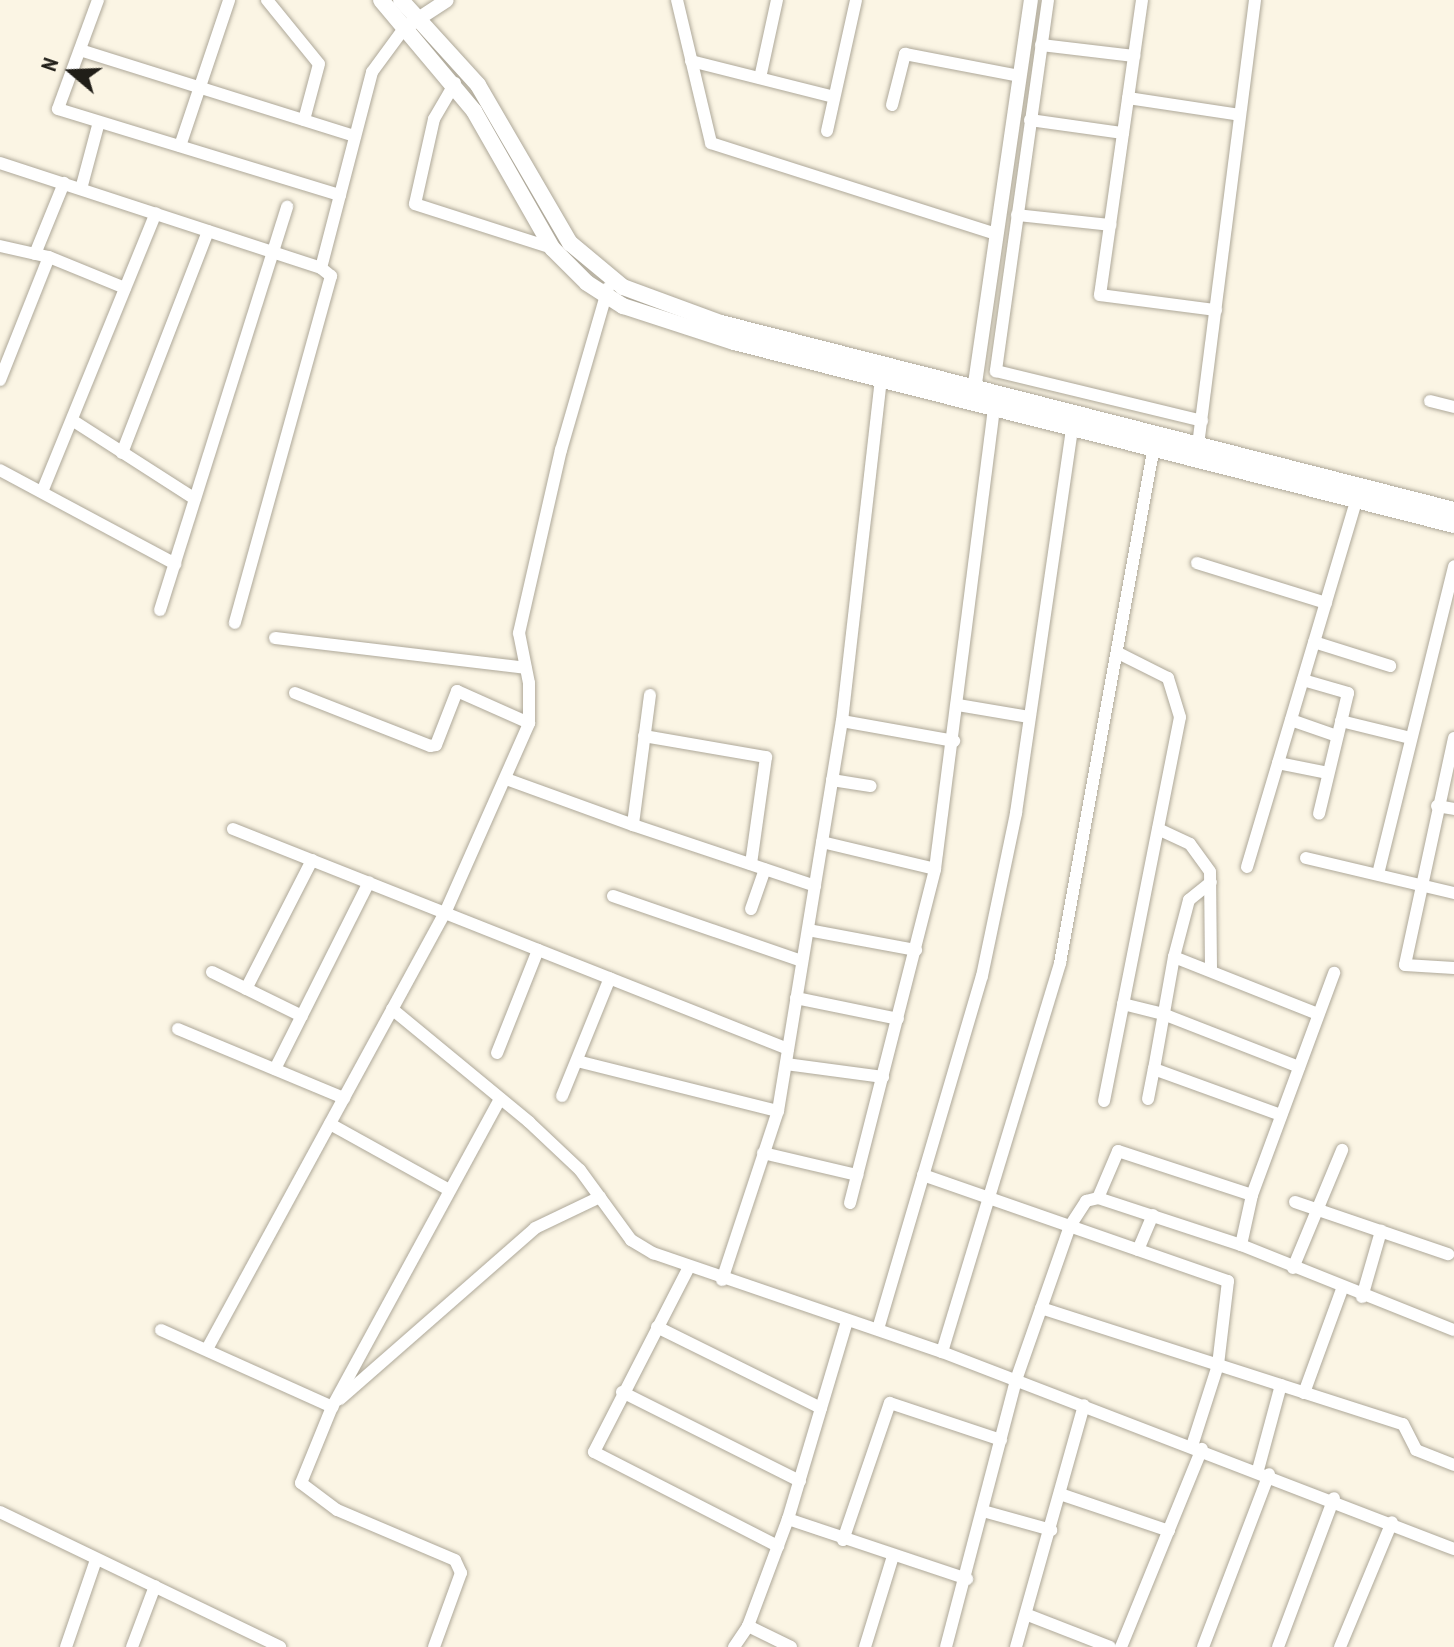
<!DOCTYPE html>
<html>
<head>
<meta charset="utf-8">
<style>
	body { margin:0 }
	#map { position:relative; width:1454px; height:1647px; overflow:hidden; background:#fbf5e4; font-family:"PT Sans Narrow",sans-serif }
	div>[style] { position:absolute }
	.roads { filter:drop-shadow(0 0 2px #aea899) drop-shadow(0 0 2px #aea899) }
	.minor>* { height:12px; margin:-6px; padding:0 6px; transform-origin:6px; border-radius:6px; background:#fff }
	.tertiary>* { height:14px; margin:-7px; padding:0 7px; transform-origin:7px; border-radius:7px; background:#fff }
	.secondary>* { height:16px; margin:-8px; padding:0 8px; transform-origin:8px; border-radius:8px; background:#fff }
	span { translate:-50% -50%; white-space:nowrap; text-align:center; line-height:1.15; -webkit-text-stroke:8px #fbf5e4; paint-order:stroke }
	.north { position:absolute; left:32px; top:32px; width:80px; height:80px; -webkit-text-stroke:6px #fbf5e4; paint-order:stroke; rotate:289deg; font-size:22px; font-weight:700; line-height:32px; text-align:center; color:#201e18 }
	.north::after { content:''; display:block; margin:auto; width:28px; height:36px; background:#201e18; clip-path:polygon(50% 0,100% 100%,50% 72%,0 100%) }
</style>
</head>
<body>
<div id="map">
	<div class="roads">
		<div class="minor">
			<div style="left:98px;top:0;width:116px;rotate:110.2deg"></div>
			<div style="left:58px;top:109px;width:295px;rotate:17deg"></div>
			<div style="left:267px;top:0;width:82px;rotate:50.9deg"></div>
			<div style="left:319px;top:64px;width:58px;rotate:105deg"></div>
			<div style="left:677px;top:0;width:147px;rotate:76.6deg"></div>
			<div style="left:711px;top:143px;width:299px;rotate:17.7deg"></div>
			<div style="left:1048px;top:0;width:375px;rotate:98deg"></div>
			<div style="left:996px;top:371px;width:212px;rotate:13.6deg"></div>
			<div style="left:1142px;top:0;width:298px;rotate:98.1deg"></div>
			<div style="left:1100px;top:295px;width:117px;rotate:7.4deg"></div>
			<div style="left:1041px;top:45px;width:94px;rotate:6.7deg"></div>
			<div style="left:80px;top:50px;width:288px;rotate:17.4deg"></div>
			<div style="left:691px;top:61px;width:147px;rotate:14.1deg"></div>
			<div style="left:760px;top:78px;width:80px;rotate:-77.7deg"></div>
			<div style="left:455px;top:83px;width:42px;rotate:120.3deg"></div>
			<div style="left:434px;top:119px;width:87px;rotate:102.6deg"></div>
			<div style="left:415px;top:204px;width:144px;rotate:17.8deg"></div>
			<div style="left:1128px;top:98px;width:113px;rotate:8.6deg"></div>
			<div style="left:892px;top:105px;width:53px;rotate:-75.7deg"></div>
			<div style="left:905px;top:54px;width:116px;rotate:10.9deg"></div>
			<div style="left:1030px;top:120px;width:94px;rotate:8deg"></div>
			<div style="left:827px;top:131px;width:134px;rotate:-77.5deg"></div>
			<div style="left:180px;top:146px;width:154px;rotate:-71.4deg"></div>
			<div style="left:0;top:163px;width:338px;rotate:18.1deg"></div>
			<div style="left:321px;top:268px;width:13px;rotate:39deg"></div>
			<div style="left:331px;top:276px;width:360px;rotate:105.5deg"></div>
			<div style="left:81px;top:189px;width:69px;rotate:-75deg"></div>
			<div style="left:1017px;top:215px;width:94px;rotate:6.1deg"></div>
			<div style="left:0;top:246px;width:50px;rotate:12.7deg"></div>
			<div style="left:49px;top:257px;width:82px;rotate:22.2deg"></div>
			<div style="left:35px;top:254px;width:77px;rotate:-67.8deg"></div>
			<div style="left:321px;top:268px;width:203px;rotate:-75.4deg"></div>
			<div style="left:372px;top:72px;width:56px;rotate:-53.7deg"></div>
			<div style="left:0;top:380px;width:132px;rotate:-68.3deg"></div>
			<div style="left:1430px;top:401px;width:25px;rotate:14deg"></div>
			<div style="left:72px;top:420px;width:146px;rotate:32.7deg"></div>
			<div style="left:1198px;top:445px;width:449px;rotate:-82.7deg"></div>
			<div style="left:122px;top:453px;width:238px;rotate:-68.8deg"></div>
			<div style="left:0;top:470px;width:199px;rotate:28.2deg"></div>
			<div style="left:42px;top:492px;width:301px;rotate:-67.8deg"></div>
			<div style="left:1197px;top:563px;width:135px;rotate:17.2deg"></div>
			<div style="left:160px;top:610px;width:423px;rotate:-72.5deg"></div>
			<div style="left:275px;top:638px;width:252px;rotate:6.8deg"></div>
			<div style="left:1314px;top:642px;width:80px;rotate:17.5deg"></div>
			<div style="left:1303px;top:680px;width:47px;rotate:16.1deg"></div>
			<div style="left:1348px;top:693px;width:124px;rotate:103.5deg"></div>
			<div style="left:295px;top:693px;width:145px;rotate:21.4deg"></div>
			<div style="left:430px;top:746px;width:6px;rotate:-9deg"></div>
			<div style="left:436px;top:745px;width:58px;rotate:-68.7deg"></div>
			<div style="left:457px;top:691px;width:79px;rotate:24deg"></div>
			<div style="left:650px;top:695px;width:131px;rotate:97.5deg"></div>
			<div style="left:633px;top:825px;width:192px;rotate:18.5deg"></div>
			<div style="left:958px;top:705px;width:72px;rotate:9.6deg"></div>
			<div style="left:1291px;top:720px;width:49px;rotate:19.2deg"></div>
			<div style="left:842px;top:721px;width:114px;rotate:10.1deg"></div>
			<div style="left:1341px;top:721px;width:71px;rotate:13.8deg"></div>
			<div style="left:644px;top:736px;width:124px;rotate:9.8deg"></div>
			<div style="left:766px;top:757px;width:108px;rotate:98deg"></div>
			<div style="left:1454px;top:738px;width:232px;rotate:102.2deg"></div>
			<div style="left:1405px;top:965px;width:49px;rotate:3.5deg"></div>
			<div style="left:1278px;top:763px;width:51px;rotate:11.3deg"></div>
			<div style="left:506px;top:779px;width:135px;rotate:19.9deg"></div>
			<div style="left:832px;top:780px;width:39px;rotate:9deg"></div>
			<div style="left:1437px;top:806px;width:17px;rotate:10deg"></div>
			<div style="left:233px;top:829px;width:597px;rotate:21.62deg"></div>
			<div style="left:1158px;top:829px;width:35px;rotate:25deg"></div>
			<div style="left:1190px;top:844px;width:34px;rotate:54deg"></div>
			<div style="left:1210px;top:872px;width:99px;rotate:89.4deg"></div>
			<div style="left:822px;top:842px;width:116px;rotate:13.4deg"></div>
			<div style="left:1306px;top:858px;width:152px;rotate:13.3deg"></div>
			<div style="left:1247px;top:867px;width:389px;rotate:-73.4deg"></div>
			<div style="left:1378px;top:874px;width:317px;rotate:-76.1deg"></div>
			<div style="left:613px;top:896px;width:200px;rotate:19deg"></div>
			<div style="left:751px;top:909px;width:42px;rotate:-70.7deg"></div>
			<div style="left:808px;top:930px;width:110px;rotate:10.5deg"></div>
			<div style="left:1174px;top:957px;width:59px;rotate:-75.3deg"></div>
			<div style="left:1189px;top:900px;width:28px;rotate:-39deg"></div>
			<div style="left:212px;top:972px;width:100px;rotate:26.1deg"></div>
			<div style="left:246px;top:989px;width:145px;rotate:-62.9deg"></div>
			<div style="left:796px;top:998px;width:104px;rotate:11.6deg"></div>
			<div style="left:1123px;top:1004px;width:41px;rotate:14deg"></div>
			<div style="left:1163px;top:1014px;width:146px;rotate:21.3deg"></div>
			<div style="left:392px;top:1009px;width:178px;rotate:39.5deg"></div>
			<div style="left:529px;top:1122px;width:70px;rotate:43.3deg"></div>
			<div style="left:580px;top:1170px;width:87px;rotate:53.9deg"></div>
			<div style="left:631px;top:1240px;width:26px;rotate:31deg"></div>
			<div style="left:653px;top:1253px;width:305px;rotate:18.9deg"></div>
			<div style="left:942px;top:1352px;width:549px;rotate:21.05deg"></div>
			<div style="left:178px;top:1029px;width:180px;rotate:22.6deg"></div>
			<div style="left:497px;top:1053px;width:111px;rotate:-68.3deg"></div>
			<div style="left:577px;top:1061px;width:207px;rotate:14deg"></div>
			<div style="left:786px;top:1064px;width:98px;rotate:7.6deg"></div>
			<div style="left:275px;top:1069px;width:209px;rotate:-63.3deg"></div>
			<div style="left:562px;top:1096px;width:127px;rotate:-67.9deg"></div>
			<div style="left:1148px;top:1099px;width:31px;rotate:-79deg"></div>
			<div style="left:1104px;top:1101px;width:391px;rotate:-78.8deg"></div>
			<div style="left:1180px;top:717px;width:41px;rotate:-107.1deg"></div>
			<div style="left:1168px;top:678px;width:56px;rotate:-153.4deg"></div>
			<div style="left:1281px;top:1115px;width:135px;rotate:-160.1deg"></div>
			<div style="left:1154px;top:1069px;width:114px;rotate:-79.9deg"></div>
			<div style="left:1174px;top:957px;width:155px;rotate:21.6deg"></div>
			<div style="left:330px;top:1124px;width:136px;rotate:29deg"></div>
			<div style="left:763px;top:1153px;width:97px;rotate:13.2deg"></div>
			<div style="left:923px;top:1175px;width:323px;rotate:19.2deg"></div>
			<div style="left:1228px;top:1281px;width:85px;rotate:96.8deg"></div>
			<div style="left:1218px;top:1365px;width:85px;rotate:107.8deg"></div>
			<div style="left:1098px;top:1198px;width:51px;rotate:-66.9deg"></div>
			<div style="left:1118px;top:1151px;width:141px;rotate:18.2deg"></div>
			<div style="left:1295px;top:1202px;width:162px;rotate:18.8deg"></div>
			<div style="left:850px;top:1203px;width:345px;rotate:-75.7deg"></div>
			<div style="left:935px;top:869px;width:473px;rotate:-82.7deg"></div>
			<div style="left:1241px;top:1245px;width:51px;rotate:-77.6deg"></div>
			<div style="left:1252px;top:1195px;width:237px;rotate:-69.7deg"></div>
			<div style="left:1138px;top:1250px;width:38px;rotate:-67deg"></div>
			<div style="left:689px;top:1267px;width:208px;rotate:117.2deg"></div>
			<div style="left:594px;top:1452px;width:207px;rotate:27.1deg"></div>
			<div style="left:1293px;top:1268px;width:128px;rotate:-67.4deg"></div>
			<div style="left:722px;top:1280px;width:178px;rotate:-71.7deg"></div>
			<div style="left:778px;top:1111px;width:395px;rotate:-80.7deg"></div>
			<div style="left:842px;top:721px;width:344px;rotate:-83.5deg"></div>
			<div style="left:1362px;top:1297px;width:69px;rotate:-73.9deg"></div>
			<div style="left:1041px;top:1308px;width:380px;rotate:17.8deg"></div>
			<div style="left:1403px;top:1424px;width:29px;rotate:63deg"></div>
			<div style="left:1416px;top:1450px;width:41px;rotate:21.5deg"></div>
			<div style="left:657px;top:1327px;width:183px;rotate:26.3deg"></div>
			<div style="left:878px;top:1329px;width:368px;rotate:-73.6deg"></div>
			<div style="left:982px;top:976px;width:167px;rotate:-78.2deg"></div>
			<div style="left:1016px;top:813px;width:387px;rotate:-81.7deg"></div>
			<div style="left:161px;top:1330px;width:188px;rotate:24.2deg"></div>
			<div style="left:207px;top:1349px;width:497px;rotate:-61.4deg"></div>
			<div style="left:445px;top:913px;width:208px;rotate:-66.1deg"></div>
			<div style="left:529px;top:723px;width:40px;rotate:-90deg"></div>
			<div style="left:529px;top:683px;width:51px;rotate:-101.3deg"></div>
			<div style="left:519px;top:633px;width:188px;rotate:-77.1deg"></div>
			<div style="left:561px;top:450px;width:169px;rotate:-73.8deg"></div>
			<div style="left:942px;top:1352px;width:407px;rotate:-73.1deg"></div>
			<div style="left:1060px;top:963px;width:531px;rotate:-79.69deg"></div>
			<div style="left:622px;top:1392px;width:199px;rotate:26.6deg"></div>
			<div style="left:1304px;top:1393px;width:111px;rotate:-69.9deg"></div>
			<div style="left:340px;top:1399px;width:259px;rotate:-41.2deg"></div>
			<div style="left:535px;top:1228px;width:72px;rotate:-25.5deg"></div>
			<div style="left:1258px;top:1470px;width:88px;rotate:-74.9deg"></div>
			<div style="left:1060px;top:1494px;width:115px;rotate:18.7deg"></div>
			<div style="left:983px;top:1511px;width:71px;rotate:15.6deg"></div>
			<div style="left:0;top:1512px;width:311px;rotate:25.7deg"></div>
			<div style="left:788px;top:1519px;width:189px;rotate:18.5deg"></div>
			<div style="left:843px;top:1540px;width:145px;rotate:-71.1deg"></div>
			<div style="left:890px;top:1403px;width:117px;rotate:18.4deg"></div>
			<div style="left:1028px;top:1615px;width:88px;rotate:21.3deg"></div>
			<div style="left:66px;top:1647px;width:92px;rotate:-71deg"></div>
			<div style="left:132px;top:1647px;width:65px;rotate:-69.3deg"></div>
			<div style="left:434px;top:1647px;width:79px;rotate:-70deg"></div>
			<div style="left:461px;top:1573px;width:14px;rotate:-115deg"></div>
			<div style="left:455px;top:1560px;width:128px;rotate:-157deg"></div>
			<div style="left:337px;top:1510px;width:45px;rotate:-143.1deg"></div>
			<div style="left:301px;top:1483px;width:82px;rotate:-67.8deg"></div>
			<div style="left:332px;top:1407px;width:351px;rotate:-61.4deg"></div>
			<div style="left:734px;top:1647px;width:25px;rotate:-56deg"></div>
			<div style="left:791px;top:1647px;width:48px;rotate:-154deg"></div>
			<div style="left:748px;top:1626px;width:114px;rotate:-69.5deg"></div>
			<div style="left:788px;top:1519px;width:207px;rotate:-73.4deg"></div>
			<div style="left:865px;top:1647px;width:95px;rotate:-72.9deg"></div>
			<div style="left:946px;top:1647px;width:276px;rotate:-75.3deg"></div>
			<div style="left:1016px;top:1380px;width:163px;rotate:-70.7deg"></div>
			<div style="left:1070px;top:1226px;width:30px;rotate:-57deg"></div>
			<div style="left:1086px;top:1201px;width:12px;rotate:-14deg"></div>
			<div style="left:1098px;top:1198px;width:151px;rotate:18.2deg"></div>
			<div style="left:1241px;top:1245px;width:229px;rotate:21.8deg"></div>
			<div style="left:1016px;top:1647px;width:251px;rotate:-74.3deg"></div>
			<div style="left:1121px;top:1647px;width:214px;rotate:-67.8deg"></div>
			<div style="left:1203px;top:1647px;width:185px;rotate:-69.1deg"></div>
			<div style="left:1278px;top:1647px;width:159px;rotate:-69.4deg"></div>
			<div style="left:1340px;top:1647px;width:135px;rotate:-67.4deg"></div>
		</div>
		<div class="tertiary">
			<div style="left:409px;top:25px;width:45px;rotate:-33.3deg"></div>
			<div style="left:973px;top:397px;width:401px;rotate:-81.7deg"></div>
		</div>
		<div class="secondary">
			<div style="left:381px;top:0;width:145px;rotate:50deg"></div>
			<div style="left:474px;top:111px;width:158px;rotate:60.3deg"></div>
			<div style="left:552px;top:248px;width:49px;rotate:45deg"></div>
			<div style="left:587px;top:283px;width:43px;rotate:32.6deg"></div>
			<div style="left:623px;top:306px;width:117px;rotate:18deg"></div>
			<div style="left:734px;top:342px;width:743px;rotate:14.26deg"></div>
			<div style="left:401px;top:0;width:115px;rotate:47.8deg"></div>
			<div style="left:478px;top:85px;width:183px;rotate:59.8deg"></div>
			<div style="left:570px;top:243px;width:69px;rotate:39.7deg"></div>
			<div style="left:623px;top:287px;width:104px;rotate:20.2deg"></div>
			<div style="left:721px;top:323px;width:756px;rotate:14.31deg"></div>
		</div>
	</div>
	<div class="north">N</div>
</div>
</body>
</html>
